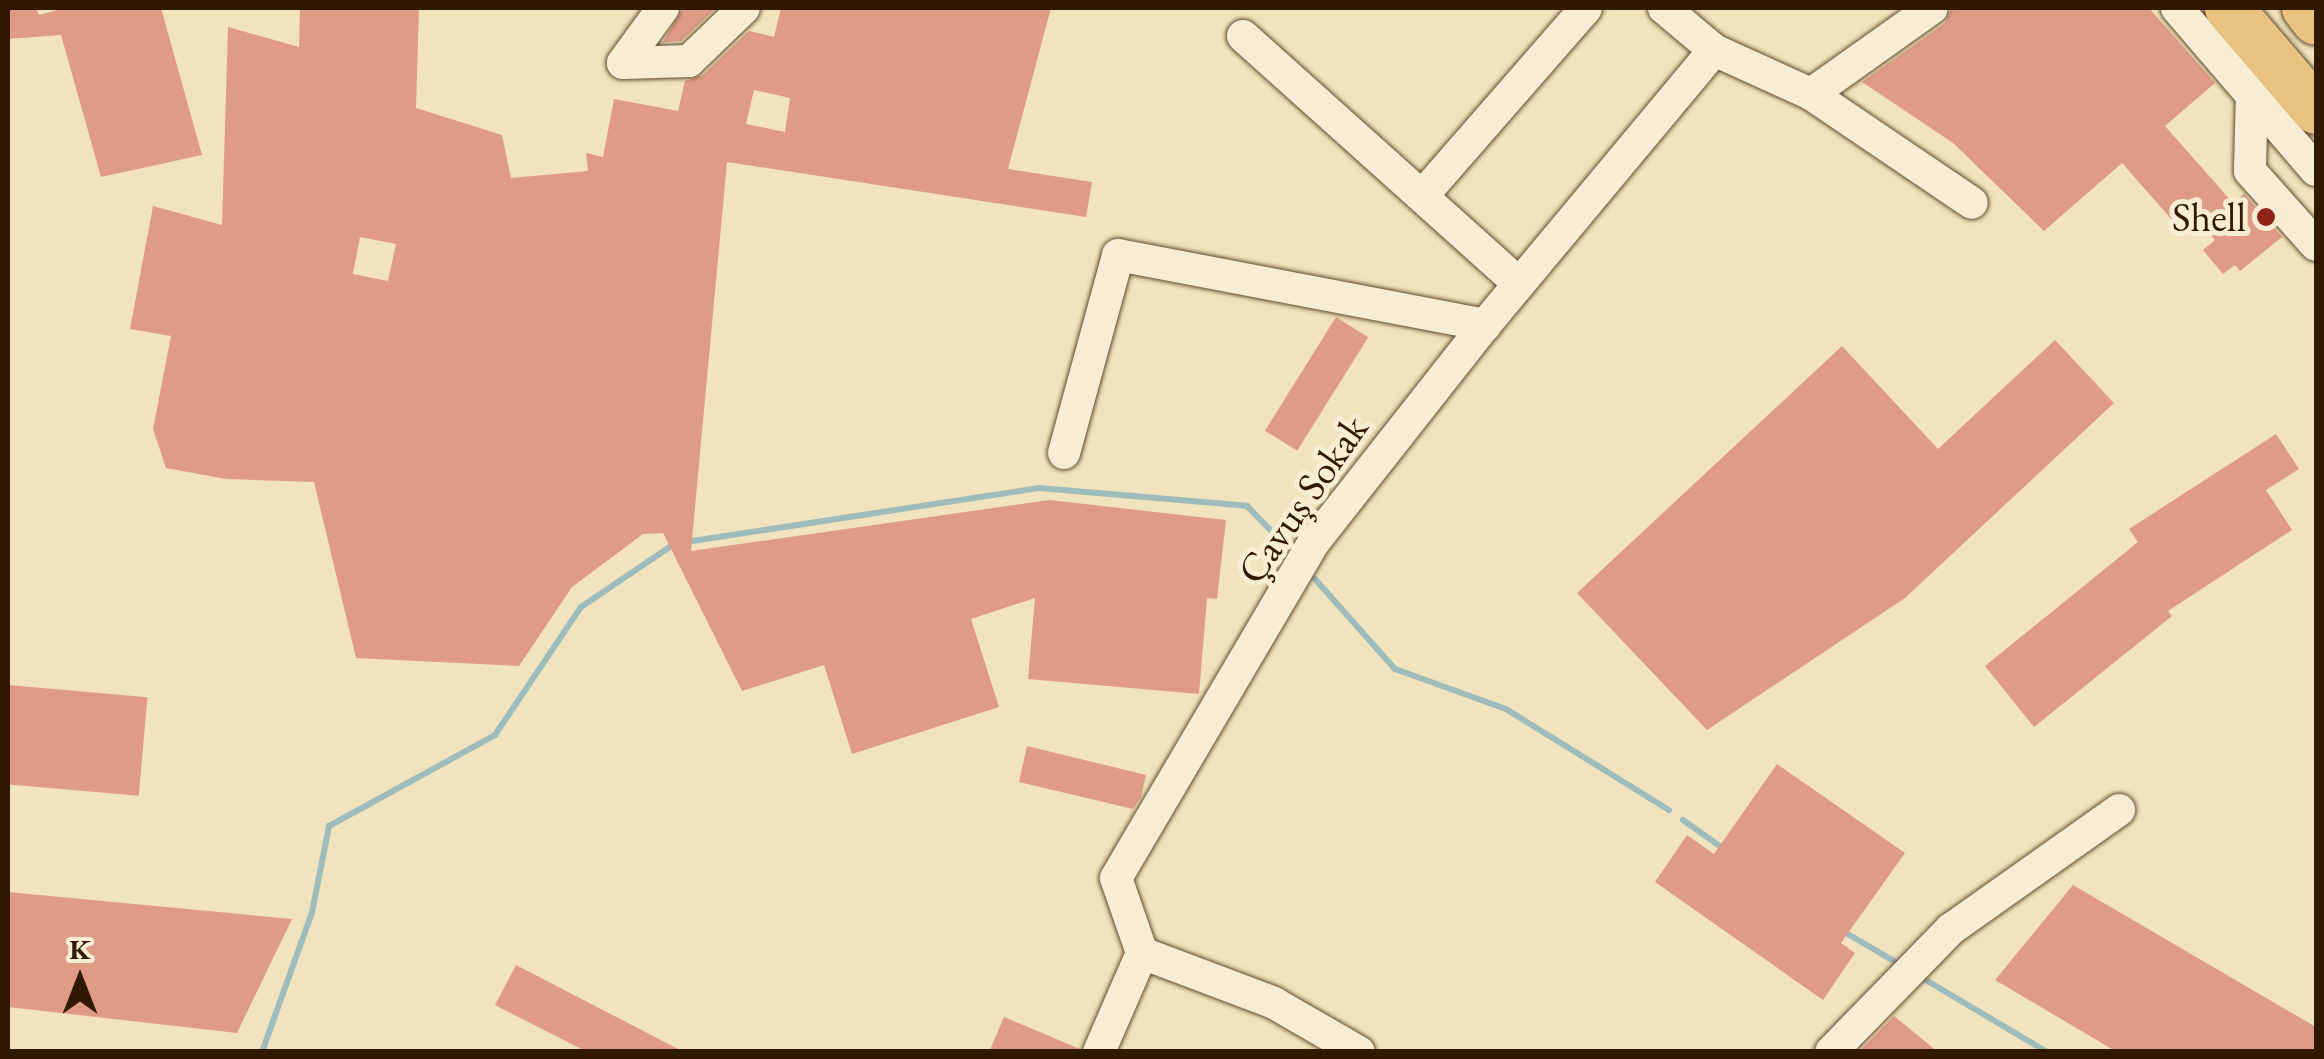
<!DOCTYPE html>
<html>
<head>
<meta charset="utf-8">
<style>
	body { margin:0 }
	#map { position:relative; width:2324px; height:1059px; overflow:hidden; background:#f1e3bd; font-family:"EB Garamond",serif }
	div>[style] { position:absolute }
	.stream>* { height:6px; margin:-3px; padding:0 3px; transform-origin:3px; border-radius:3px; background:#9ebcbb }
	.building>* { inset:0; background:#e09b87; transform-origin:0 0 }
	.roads { filter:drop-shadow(0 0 2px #604c2f) drop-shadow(0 0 2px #604c2f) }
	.minor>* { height:32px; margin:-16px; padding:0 16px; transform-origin:16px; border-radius:16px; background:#f6edd4 }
	.highway>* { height:48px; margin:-24px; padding:0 24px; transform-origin:24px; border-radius:24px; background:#e8c27e }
	.dots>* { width:28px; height:28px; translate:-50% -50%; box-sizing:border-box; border:5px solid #f6edd4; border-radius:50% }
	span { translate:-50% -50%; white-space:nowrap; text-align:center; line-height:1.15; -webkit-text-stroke:10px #f6edd4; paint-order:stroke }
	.poi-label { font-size:40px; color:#301900 }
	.right { translate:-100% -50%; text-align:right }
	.street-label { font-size:40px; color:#301900 }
	.frame { position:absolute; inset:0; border:10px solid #301900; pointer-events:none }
	.north { position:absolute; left:30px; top:929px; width:100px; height:100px; -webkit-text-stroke:8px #f6edd4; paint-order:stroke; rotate:0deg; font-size:28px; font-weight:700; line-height:40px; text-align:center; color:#301900 }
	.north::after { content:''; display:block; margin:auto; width:35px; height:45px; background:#301900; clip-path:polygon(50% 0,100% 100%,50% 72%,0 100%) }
</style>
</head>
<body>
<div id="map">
	<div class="stream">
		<div style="left:686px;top:542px;width:357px;rotate:-8.7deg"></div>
		<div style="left:1039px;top:488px;width:209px;rotate:4.9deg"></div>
		<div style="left:1247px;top:506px;width:53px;rotate:45.8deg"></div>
		<div style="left:1315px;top:579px;width:120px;rotate:48.4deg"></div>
		<div style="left:1395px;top:669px;width:118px;rotate:19.8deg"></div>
		<div style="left:1506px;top:709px;width:192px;rotate:31.8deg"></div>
		<div style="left:1683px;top:820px;width:50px;rotate:35.3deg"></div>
		<div style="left:1841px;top:930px;width:67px;rotate:30.4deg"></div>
		<div style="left:1919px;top:976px;width:149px;rotate:30.7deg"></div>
		<div style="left:262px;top:1052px;width:149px;rotate:-70.3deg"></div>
		<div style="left:312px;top:912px;width:88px;rotate:-78.8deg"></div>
		<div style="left:329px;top:826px;width:189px;rotate:-28.7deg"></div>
		<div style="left:495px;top:735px;width:154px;rotate:-56.1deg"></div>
		<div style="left:581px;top:607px;width:112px;rotate:-34.1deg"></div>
	</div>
	<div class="building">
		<div style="clip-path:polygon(8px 8px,36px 8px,39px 15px,65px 8px,161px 8px,202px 155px,101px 177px,61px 35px,8px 39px)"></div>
		<div style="clip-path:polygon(evenodd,300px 8px,419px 8px,416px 108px,502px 135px,511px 178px,588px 171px,586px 153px,603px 157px,614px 99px,678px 111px,685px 81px,703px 75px,749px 31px,774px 37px,781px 8px,1051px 8px,1008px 169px,1092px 182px,1086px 217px,727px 162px,691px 551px,1049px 500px,1226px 520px,1217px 599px,1207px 598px,1199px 694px,1028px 679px,1035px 598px,971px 619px,999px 707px,852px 754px,824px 665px,742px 691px,663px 533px,643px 534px,572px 587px,519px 666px,356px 658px,314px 482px,226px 479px,166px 468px,153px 429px,171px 336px,130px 329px,153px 206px,222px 225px,228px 27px,299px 47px,300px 8px,754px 90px,790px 98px,785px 132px,746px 124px,754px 90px,300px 8px,360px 237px,396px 244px,388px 281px,353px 274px,360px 237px)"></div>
		<div style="clip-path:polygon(683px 8px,716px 8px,681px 41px,663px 42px)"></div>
		<div style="clip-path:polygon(1952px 8px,2149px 8px,2215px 83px,2165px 126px,2233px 203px,2244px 194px,2282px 237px,2240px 271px,2235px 265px,2223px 274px,2203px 250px,2215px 240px,2188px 208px,2173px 221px,2122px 163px,2044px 231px,1953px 143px,1862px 82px,1944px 24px)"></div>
		<div style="left:1336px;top:317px;width:38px;height:134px;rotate:32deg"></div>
		<div style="clip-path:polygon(2055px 340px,2114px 403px,1905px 598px,1707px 730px,1577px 593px,1842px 346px,1938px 449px)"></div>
		<div style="clip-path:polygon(2276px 434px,2299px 469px,2266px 490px,2292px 530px,2168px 611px,2172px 616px,2034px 727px,1985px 666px,2138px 542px,2129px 529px)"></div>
		<div style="left:8px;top:685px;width:140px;height:99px;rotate:5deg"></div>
		<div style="clip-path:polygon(1027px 746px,1146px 775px,1141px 797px,1133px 809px,1019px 782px)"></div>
		<div style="clip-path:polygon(1777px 764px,1905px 853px,1841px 943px,1855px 953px,1823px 1000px,1655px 882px,1687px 835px,1714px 854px)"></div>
		<div style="clip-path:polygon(2073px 885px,2316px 1027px,2316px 1052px,2117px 1052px,1995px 980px)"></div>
		<div style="clip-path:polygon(8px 892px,292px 919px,237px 1033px,8px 1007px)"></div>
		<div style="clip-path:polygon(516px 965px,684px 1052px,587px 1052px,495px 1005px)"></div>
		<div style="clip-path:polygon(1894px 1016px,1938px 1052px,1859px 1052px)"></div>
		<div style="clip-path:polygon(1004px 1017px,1080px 1049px,1079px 1052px,989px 1052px)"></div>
	</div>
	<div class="roads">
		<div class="minor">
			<div style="left:1664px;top:8px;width:65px;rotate:40deg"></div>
			<div style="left:1714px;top:50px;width:107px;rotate:24.4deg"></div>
			<div style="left:1811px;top:94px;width:194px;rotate:34.1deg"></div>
			<div style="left:2177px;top:8px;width:213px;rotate:49.4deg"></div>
			<div style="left:1243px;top:36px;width:371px;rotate:41.9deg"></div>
			<div style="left:623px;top:63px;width:66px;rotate:-1.7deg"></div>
			<div style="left:689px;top:61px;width:76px;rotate:-43.9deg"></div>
			<div style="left:623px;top:63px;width:68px;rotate:-54deg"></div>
			<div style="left:2280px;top:67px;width:38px;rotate:138deg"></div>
			<div style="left:2252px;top:92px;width:79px;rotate:91.5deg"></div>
			<div style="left:2250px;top:171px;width:99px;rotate:48.3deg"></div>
			<div style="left:1811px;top:94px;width:148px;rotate:-35.4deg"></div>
			<div style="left:1423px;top:195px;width:248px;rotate:-48.9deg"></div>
			<div style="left:1064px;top:453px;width:205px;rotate:-74.7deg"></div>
			<div style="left:1118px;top:255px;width:374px;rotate:10.8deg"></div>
			<div style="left:1142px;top:953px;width:141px;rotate:20.7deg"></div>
			<div style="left:1274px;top:1003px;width:98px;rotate:30deg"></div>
			<div style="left:1099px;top:1052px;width:108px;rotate:-66.5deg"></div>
			<div style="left:1142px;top:953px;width:79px;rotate:-109.1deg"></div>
			<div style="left:1116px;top:878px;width:390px;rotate:-59.5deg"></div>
			<div style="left:1314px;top:542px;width:276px;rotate:-51.8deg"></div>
			<div style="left:1485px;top:325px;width:358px;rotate:-50.2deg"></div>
			<div style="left:1831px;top:1052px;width:172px;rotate:-45.7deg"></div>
			<div style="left:1951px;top:929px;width:206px;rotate:-35.3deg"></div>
		</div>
		<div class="highway">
			<div style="left:2229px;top:8px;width:134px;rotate:49.5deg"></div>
			<div style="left:2306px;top:8px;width:16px;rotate:52deg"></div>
		</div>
	</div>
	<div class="dots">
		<div style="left:2266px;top:217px;background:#8f2418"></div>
	</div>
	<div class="poi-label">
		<span class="right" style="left:2246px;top:217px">Shell</span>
	</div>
	<div class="street-label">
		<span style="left:1302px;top:499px;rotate:-55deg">Çavuş Sokak</span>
	</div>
	<div class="frame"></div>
	<div class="north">K</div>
</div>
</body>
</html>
